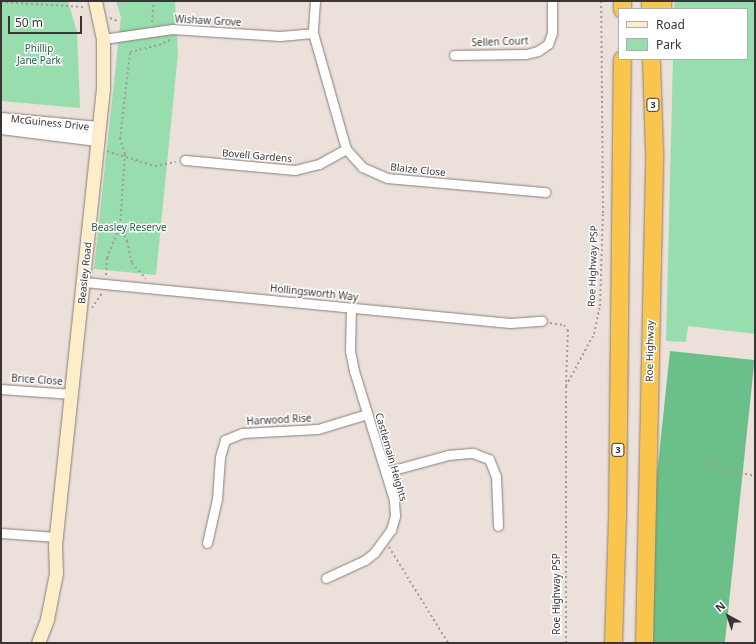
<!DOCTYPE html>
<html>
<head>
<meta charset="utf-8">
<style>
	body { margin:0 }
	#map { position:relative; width:756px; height:644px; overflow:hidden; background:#ece0db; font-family:"Noto Sans",sans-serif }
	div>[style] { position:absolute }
	.green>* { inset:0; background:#97ddad }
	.forest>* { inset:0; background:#6ac088; transform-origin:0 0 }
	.path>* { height:2px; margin-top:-1px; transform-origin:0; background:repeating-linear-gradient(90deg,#a49b97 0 2px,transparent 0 5px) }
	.roads { filter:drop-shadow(0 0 1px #887d78) drop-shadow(0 0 1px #887d78) }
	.minor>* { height:9px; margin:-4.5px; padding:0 4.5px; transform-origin:4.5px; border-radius:4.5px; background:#fff }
	.tertiary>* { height:12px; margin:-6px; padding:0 6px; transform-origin:6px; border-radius:6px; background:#fff }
	.secondary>* { height:13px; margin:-6.5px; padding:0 6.5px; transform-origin:6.5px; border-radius:6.5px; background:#fdeec9 }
	.motorway>* { height:17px; margin:-8.5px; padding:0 8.5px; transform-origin:8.5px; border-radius:8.5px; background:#f9c54c }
	span { translate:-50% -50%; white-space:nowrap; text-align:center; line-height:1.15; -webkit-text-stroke:3px #fff; paint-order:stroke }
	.shield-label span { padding:1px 3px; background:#fff; border:1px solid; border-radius:3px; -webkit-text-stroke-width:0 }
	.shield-label { font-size:9px; color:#3a3533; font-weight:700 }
	.street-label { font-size:10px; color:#3a3533 }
	.park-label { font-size:10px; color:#24613c }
	.frame { position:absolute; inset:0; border:2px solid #3a3533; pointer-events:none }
	.legend { position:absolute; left:618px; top:8px; width:130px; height:52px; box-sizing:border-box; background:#fff; border:1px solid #b0aead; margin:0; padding:5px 7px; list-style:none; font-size:12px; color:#3a3533 }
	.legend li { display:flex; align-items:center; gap:8px; height:20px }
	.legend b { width:20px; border:1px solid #b0aead }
	.north { position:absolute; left:708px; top:596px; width:40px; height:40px; -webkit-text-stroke:3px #fff; paint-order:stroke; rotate:320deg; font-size:11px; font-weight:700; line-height:16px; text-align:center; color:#3a3533 }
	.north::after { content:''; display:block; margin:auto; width:14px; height:18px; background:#3a3533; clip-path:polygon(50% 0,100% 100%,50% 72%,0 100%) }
	.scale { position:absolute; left:8px; top:16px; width:74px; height:18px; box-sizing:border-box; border:2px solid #3a3533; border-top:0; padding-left:5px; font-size:12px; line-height:14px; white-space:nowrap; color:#3a3533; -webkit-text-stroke:3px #fff; paint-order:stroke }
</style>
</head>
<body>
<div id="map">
	<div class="green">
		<div style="clip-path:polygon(1px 1px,68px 1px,77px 32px,80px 108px,1px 101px)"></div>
		<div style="clip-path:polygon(116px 1px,175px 1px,178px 53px,156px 275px,94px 269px,121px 17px)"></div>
		<div style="clip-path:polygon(675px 1px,755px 1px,755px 334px,688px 326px,686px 342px,666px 341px,673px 59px,747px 59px,747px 9px,674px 9px)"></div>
	</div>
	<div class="forest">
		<div style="left:670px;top:351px;width:85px;height:292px;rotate:6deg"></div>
	</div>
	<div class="path">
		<div style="left:1px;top:2px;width:82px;rotate:3.5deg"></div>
		<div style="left:110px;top:18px;width:9px;rotate:21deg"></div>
		<div style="left:152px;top:22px;width:21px;rotate:-85deg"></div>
		<div style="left:107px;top:151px;width:50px;rotate:17.4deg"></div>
		<div style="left:155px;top:166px;width:21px;rotate:-11deg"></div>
		<div style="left:120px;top:226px;width:17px;rotate:65deg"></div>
		<div style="left:127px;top:241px;width:23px;rotate:77deg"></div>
		<div style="left:132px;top:263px;width:21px;rotate:49deg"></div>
		<div style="left:106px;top:275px;width:17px;rotate:-87deg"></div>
		<div style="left:107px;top:258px;width:35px;rotate:-68deg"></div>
		<div style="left:120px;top:226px;width:72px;rotate:-86deg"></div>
		<div style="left:125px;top:154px;width:16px;rotate:-108deg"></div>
		<div style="left:120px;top:139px;width:88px;rotate:-83.4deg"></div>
		<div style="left:130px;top:52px;width:30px;rotate:-14deg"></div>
		<div style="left:159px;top:45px;width:14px;rotate:-25deg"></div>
		<div style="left:92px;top:308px;width:18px;rotate:-56deg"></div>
		<div style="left:550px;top:323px;width:14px;rotate:8deg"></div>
		<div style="left:564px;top:325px;width:6px;rotate:51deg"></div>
		<div style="left:568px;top:330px;width:55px;rotate:92.1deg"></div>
		<div style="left:699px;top:453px;width:22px;rotate:39deg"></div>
		<div style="left:716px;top:467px;width:40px;rotate:13deg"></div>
		<div style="left:389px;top:547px;width:113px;rotate:58.4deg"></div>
		<div style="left:566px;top:643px;width:257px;rotate:-90deg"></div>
		<div style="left:566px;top:386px;width:59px;rotate:-61.7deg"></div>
		<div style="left:594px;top:334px;width:29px;rotate:-78deg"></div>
		<div style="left:600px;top:306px;width:93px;rotate:-88.2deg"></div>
		<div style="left:603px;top:213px;width:212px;rotate:-90.5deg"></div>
	</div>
	<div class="roads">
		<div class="minor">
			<div style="left:315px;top:1px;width:32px;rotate:94deg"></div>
			<div style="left:313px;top:33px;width:121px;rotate:74.1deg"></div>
			<div style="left:346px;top:149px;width:24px;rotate:48deg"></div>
			<div style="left:362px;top:167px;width:27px;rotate:24deg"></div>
			<div style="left:387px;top:178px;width:159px;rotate:5.1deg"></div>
			<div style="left:103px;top:39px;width:70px;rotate:-8.2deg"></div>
			<div style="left:172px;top:29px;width:108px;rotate:3.7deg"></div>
			<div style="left:280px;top:36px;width:33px;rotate:-5deg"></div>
			<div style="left:454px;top:55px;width:72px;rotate:-0.8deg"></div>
			<div style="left:526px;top:54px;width:12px;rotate:-14deg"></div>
			<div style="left:538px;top:51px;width:12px;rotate:-35deg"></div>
			<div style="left:548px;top:44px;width:12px;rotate:-70deg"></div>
			<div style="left:552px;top:33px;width:32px;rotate:-90deg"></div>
			<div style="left:185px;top:160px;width:110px;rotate:5.2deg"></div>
			<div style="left:295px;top:170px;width:25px;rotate:-14deg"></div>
			<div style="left:319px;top:164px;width:31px;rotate:-29deg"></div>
			<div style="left:84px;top:282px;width:428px;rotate:5.5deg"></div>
			<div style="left:510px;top:323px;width:32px;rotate:-4deg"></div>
			<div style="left:1px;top:389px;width:70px;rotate:4.1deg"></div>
			<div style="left:386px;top:472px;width:64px;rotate:-15.3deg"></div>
			<div style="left:448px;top:455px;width:25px;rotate:-5deg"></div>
			<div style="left:473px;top:453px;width:17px;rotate:21deg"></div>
			<div style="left:489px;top:459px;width:18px;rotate:68deg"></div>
			<div style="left:496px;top:476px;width:50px;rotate:87.7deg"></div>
			<div style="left:1px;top:533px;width:55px;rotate:4.2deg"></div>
			<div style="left:207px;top:543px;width:45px;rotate:-77.2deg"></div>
			<div style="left:217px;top:499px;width:42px;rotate:-85.9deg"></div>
			<div style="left:220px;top:457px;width:18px;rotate:-74deg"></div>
			<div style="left:225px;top:440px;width:18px;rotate:-22deg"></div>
			<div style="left:242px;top:433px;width:76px;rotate:-3deg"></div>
			<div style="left:318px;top:429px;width:51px;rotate:-17deg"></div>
			<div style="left:326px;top:578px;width:43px;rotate:-24.8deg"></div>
			<div style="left:365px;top:560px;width:11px;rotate:-38deg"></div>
			<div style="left:374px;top:553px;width:29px;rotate:-54deg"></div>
			<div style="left:391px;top:530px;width:15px;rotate:-74deg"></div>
			<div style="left:395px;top:516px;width:16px;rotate:-94deg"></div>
			<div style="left:394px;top:500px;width:135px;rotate:-107.2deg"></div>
			<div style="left:354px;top:371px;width:20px;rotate:-101deg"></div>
			<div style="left:350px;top:351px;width:43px;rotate:-88.7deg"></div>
		</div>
		<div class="tertiary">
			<div style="left:1px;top:119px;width:98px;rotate:5.2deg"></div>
			<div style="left:1px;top:128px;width:97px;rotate:7.1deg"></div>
		</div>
		<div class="secondary">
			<div style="left:38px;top:643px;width:26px;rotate:-69deg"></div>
			<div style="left:47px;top:619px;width:47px;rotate:-78.9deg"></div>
			<div style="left:56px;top:573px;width:28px;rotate:-92deg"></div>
			<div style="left:55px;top:545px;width:459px;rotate:-84deg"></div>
			<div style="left:103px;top:89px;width:50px;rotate:-90deg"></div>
			<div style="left:103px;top:39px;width:39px;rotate:-102deg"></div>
		</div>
		<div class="motorway">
			<div style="left:650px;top:1px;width:8px;rotate:90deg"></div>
			<div style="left:622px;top:9px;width:8px;rotate:-90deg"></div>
			<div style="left:662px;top:9px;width:8px;rotate:-90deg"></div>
			<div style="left:613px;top:643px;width:124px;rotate:-88.2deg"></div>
			<div style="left:617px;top:519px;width:460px;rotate:-89.4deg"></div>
			<div style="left:644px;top:643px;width:492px;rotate:-88.8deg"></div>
			<div style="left:654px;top:151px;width:92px;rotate:-91.9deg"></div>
		</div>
	</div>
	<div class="shield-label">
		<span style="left:653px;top:105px">3</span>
		<span style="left:618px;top:450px">3</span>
	</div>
	<div class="street-label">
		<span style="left:208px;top:21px;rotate:3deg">Wishaw Grove</span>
		<span style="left:500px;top:42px;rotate:-2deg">Sellen Court</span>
		<span style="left:50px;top:123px;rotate:6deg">McGuiness Drive</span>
		<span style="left:257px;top:156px;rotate:5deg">Bovell Gardens</span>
		<span style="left:418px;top:170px;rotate:6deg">Blaize Close</span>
		<span style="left:593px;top:266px;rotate:-88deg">Roe Highway PSP</span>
		<span style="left:85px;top:273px;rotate:-84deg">Beasley Road</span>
		<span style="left:314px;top:293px;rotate:6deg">Hollingsworth Way</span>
		<span style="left:650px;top:351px;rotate:-89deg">Roe Highway</span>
		<span style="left:37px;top:380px;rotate:4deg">Brice Close</span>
		<span style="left:279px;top:420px;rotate:-3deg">Harwood Rise</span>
		<span style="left:391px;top:457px;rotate:74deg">Castlemain Heights</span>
		<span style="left:557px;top:594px;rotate:-90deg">Roe Highway PSP</span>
	</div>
	<div class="park-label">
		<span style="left:39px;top:54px">Phillip<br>Jane Park</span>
		<span style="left:129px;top:228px">Beasley Reserve</span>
	</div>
	<div class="frame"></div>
	<ul class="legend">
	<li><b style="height:5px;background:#fdeec9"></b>Road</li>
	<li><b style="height:11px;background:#97ddad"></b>Park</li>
	</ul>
	<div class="north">N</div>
	<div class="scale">50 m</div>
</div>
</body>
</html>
